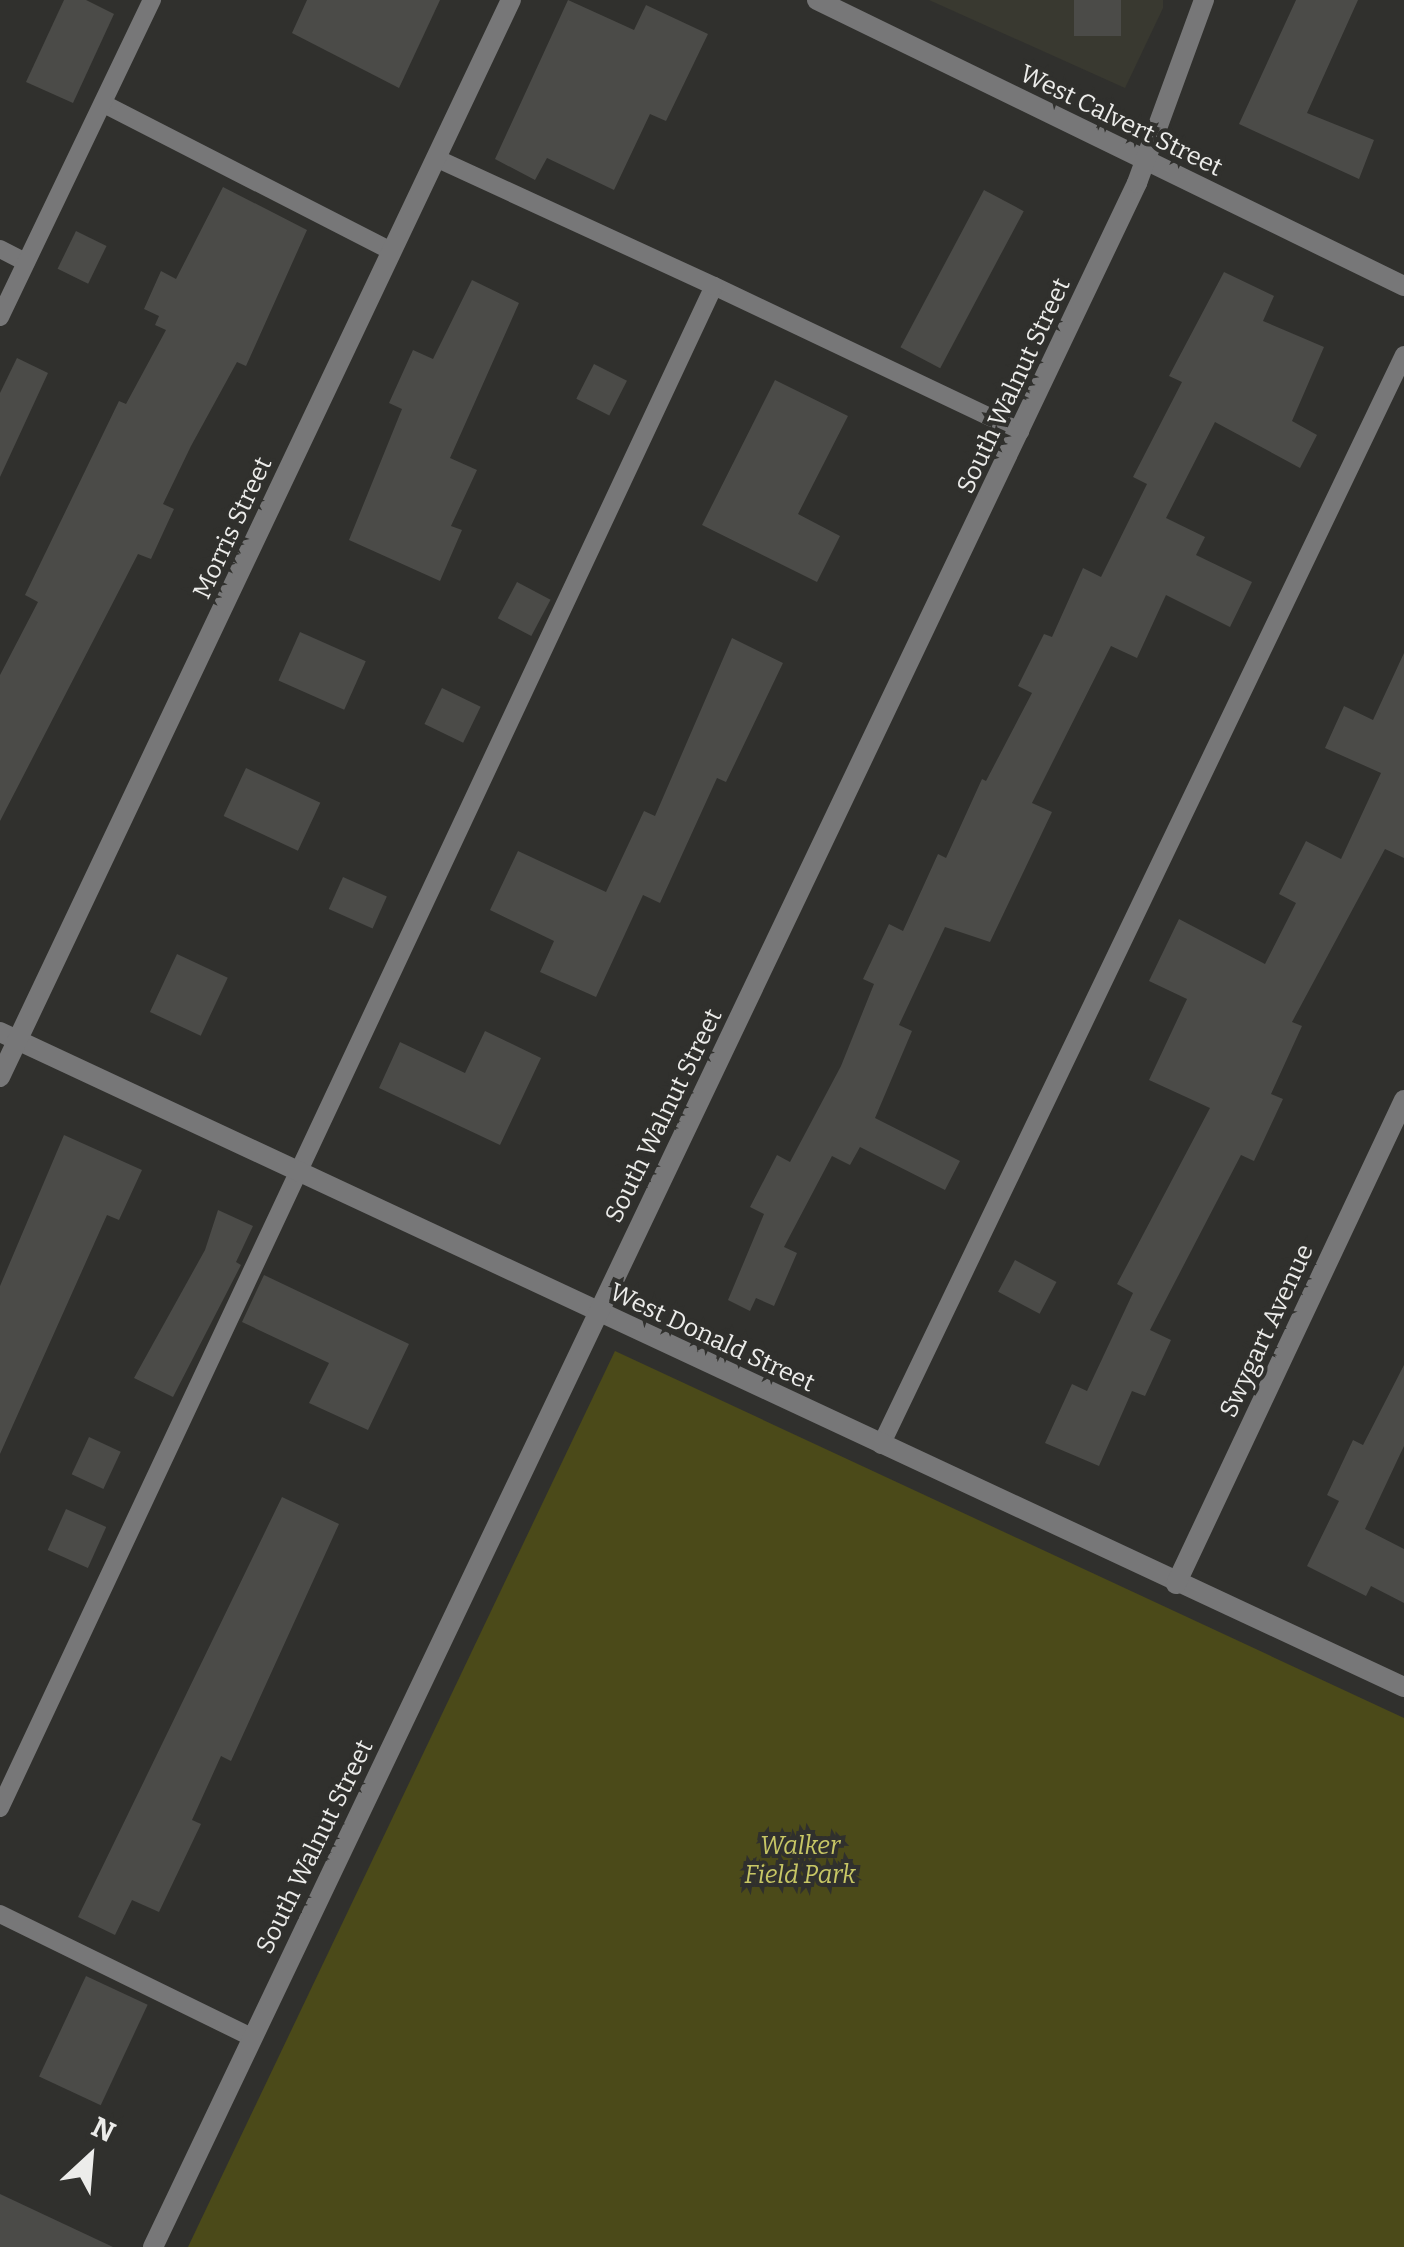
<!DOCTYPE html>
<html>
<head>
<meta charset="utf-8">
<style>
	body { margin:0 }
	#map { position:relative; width:1404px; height:2247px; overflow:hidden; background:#30302d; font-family:Bitter,serif }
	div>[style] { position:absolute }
	.built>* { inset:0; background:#393930 }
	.green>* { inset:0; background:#4b4a19 }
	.building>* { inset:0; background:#4b4b48; transform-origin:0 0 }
	.service>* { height:18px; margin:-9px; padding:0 9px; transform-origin:9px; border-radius:9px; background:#777778 }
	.minor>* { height:20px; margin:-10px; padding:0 10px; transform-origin:10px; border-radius:10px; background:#777778 }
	span { translate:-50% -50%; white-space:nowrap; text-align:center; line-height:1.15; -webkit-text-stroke:8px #30302d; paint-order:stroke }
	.street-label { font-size:25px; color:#ececea }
	.park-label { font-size:25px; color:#c7c665; font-style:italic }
	.north { position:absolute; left:40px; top:2107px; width:100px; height:100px; -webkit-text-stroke:8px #30302d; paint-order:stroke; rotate:26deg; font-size:28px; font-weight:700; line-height:40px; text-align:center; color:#ececea }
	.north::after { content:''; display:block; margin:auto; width:35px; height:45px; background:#ececea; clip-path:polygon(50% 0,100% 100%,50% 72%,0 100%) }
</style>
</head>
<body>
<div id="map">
	<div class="built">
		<div style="clip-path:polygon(929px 0,1163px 0,1163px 8px,1125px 88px)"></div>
	</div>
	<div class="green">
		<div style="clip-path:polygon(615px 1351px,1404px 1718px,1404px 2247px,188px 2247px)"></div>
	</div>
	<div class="building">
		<div style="clip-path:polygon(64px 0,86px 0,114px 14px,73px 103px,26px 82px)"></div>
		<div style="clip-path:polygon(307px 0,440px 0,399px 88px,292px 33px)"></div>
		<div style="clip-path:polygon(568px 0,634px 30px,646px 5px,708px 34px,666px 121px,650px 114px,614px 190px,547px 158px,535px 180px,495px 159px)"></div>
		<div style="left:1074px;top:0;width:47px;height:36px"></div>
		<div style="clip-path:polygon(1296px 0,1358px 0,1307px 113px,1374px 140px,1359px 179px,1239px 124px)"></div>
		<div style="clip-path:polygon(223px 187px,307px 230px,246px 366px,237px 362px,191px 446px,163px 504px,174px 509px,151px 559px,138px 554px,0 821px,0 675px,38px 602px,25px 595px,119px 401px,126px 404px,166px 330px,155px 325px,159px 316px,144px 309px,161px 271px,176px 279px)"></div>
		<div style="left:984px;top:190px;width:45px;height:178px;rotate:28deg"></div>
		<div style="left:76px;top:231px;width:34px;height:42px;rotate:26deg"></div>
		<div style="clip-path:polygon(1224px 272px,1274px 296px,1263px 321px,1324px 347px,1292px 421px,1317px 435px,1300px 468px,1215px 422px,1166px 518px,1205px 537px,1196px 555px,1252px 582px,1230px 627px,1166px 595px,1137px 658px,1111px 646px,1032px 803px,1052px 812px,990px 942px,945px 927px,899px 1025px,912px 1031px,875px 1118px,960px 1161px,945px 1190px,860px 1147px,850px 1165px,832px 1156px,784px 1247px,797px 1253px,774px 1306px,756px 1298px,750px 1311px,728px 1300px,764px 1214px,750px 1207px,777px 1155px,790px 1162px,841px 1066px,874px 984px,863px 979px,889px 924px,903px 931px,938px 854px,946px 858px,982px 779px,986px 781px,1032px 693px,1018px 686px,1044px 634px,1052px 637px,1083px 568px,1101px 577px,1147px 484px,1133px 477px,1182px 382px,1169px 376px)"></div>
		<div style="clip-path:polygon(472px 280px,519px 303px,450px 458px,477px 470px,451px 526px,462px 530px,440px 581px,349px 540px,402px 409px,389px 403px,413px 350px,433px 359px)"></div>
		<div style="clip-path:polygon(17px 358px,48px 373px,0 477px,0 393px)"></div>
		<div style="left:594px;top:364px;width:37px;height:39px;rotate:27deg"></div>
		<div style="clip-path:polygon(775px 380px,848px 416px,798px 514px,840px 536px,817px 582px,702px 525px)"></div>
		<div style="left:517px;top:582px;width:38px;height:41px;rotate:28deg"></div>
		<div style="left:300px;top:632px;width:72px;height:53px;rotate:24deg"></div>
		<div style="clip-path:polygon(732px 638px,783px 663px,726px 782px,717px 778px,660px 903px,643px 895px,596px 997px,540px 972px,554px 941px,490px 910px,518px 851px,606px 892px,644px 811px,655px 816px)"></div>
		<div style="clip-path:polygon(1404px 653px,1404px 858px,1385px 849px,1292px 1022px,1302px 1026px,1271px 1094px,1283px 1099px,1254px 1161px,1241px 1155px,1150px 1330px,1171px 1340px,1145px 1396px,1132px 1391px,1099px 1466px,1045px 1443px,1072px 1384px,1087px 1391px,1133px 1293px,1117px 1284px,1210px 1108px,1149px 1080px,1187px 999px,1149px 981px,1179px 919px,1265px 964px,1296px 903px,1279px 894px,1306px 841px,1341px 859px,1381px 773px,1325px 748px,1344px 706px,1373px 720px)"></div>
		<div style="left:442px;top:688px;width:43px;height:40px;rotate:26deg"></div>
		<div style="left:246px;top:768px;width:82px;height:53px;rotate:25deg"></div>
		<div style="left:343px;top:877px;width:48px;height:35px;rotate:24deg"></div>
		<div style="left:177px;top:954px;width:56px;height:64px;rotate:25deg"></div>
		<div style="clip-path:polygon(485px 1031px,541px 1058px,500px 1145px,379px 1088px,400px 1042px,465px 1073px)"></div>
		<div style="clip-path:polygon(64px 1135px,142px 1170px,119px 1220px,107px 1215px,0 1454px,0 1286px)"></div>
		<div style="clip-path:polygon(218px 1210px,253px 1226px,236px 1262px,241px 1265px,173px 1397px,134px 1378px,205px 1250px)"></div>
		<div style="left:1015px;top:1260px;width:47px;height:36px;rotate:28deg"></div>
		<div style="clip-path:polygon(264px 1275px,409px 1344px,368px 1430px,309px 1403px,329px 1363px,242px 1322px)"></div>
		<div style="clip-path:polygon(1404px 1365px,1404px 1446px,1365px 1529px,1404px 1549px,1404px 1603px,1371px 1586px,1366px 1596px,1307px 1566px,1339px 1501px,1327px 1495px,1353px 1440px,1363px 1445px)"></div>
		<div style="left:89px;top:1437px;width:35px;height:41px;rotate:25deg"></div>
		<div style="clip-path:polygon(282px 1497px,339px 1524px,231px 1761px,221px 1756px,192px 1820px,201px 1824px,159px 1912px,132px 1900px,115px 1935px,78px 1917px)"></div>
		<div style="left:66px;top:1509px;width:44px;height:45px;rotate:24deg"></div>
		<div style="left:86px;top:1976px;width:68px;height:111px;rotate:25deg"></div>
		<div style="clip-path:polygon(0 2194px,113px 2247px,0 2247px)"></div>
	</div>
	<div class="service">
		<div style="left:104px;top:104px;width:322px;rotate:27.1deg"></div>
		<div style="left:0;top:249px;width:29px;rotate:27deg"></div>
		<div style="left:714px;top:286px;width:339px;rotate:25.4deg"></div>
		<div style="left:0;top:317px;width:352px;rotate:-64.4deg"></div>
		<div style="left:881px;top:1445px;width:1209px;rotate:-64.37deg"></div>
		<div style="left:0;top:1808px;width:1681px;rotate:-64.87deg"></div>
		<div style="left:714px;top:286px;width:306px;rotate:-155.3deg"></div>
		<div style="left:0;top:1914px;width:280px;rotate:26.1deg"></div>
	</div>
	<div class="minor">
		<div style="left:817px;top:0;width:653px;rotate:25.98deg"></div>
		<div style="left:0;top:1032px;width:1549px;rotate:25.01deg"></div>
		<div style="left:0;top:1077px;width:1192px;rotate:-64.62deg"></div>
		<div style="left:1176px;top:1584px;width:535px;rotate:-64.78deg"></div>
		<div style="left:153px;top:2247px;width:2287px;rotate:-64.51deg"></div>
		<div style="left:1137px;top:183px;width:195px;rotate:-69.9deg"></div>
	</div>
	<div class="street-label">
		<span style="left:1121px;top:121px;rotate:26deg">West Calvert Street</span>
		<span style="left:1014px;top:386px;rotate:-65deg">South Walnut Street</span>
		<span style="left:233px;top:528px;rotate:-65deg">Morris Street</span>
		<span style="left:664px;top:1116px;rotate:-64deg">South Walnut Street</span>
		<span style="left:1267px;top:1331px;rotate:-65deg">Swygart Avenue</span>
		<span style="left:712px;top:1338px;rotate:25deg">West Donald Street</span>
		<span style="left:315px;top:1847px;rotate:-64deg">South Walnut Street</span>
	</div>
	<div class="park-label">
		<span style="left:800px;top:1861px">Walker<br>Field Park</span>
	</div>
	<div class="north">N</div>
</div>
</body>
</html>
